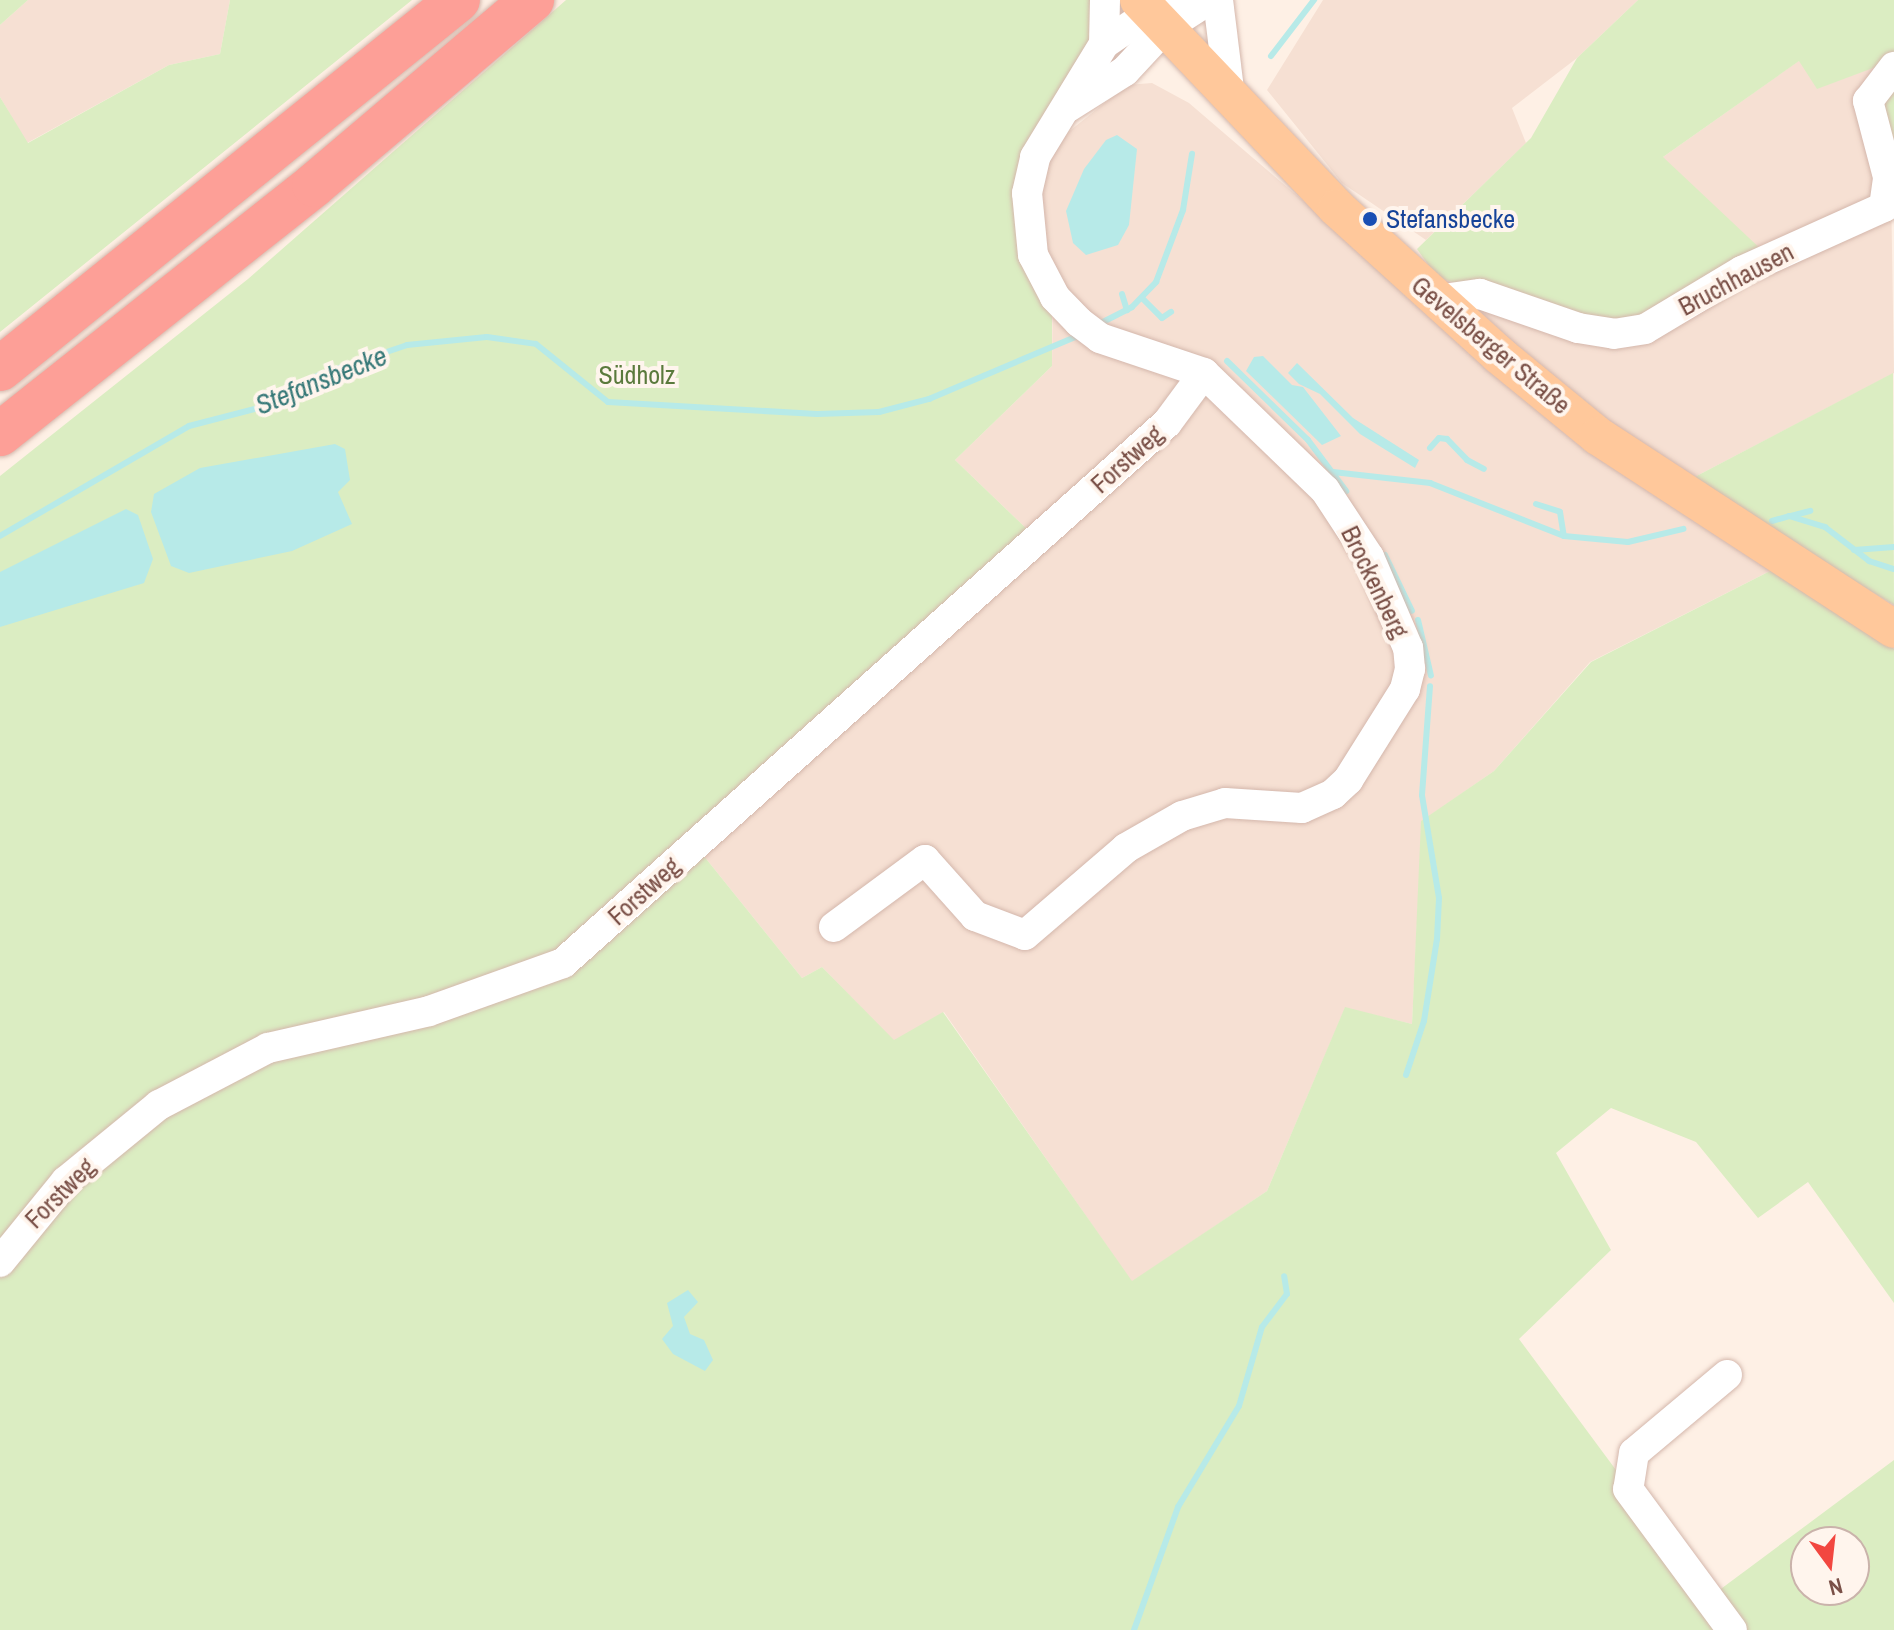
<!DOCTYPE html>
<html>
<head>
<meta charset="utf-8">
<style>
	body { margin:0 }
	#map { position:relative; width:1894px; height:1630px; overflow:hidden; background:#fef0e5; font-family:"Archivo Narrow",sans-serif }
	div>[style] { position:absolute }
	.residential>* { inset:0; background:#f6e0d3 }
	.green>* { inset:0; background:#dbedc2 }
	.water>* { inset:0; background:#b7eae8 }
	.stream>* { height:6px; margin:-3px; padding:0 3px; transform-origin:3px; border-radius:3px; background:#b7eae8 }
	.roads { filter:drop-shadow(0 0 2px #d4b7ac) drop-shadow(0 0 2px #d4b7ac) }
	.minor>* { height:30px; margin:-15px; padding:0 15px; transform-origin:15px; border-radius:15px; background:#fff }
	.major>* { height:38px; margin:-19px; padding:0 19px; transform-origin:19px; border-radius:19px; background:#ffc89b }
	.highway>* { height:44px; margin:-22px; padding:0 22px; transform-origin:22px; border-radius:22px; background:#fd9f97 }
	.dots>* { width:22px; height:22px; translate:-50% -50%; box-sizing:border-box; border:4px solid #fff5ed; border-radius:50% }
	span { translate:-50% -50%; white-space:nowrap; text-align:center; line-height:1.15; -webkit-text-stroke:8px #fff5ed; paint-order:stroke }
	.transit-label { font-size:26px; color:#164399 }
	.left { translate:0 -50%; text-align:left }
	.street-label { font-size:26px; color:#7a5047 }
	.park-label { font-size:26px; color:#5a7a3c }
	.water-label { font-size:28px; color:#377978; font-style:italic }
	.north { position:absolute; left:1790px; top:1526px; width:80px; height:80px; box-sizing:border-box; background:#fff5ed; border:2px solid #cab3ab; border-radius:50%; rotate:165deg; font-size:22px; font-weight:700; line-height:32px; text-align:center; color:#7a5047 }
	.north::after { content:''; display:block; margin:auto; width:28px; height:36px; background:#f24740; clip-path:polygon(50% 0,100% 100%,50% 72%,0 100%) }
</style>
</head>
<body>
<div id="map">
	<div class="residential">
		<div style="clip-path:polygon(28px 0,230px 0,220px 54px,169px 65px,27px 143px,0 97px,0 25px)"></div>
		<div style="clip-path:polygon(1323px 0,1638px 0,1577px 58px,1512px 108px,1526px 143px,1426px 240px,1342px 183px,1267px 90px)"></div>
		<div style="clip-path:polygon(1800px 60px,1889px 61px,1894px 373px,1687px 481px,1601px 417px,1437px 277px,1576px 323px,1663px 157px)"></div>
		<div style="clip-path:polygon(1152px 83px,1189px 103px,1322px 217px,1776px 568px,1590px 662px,1494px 771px,1422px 821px,1412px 1024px,1345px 1008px,1267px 1191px,1132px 1282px,944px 1012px,894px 1041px,822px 967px,802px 978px,699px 850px,1032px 534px,955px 460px,1052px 366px,1053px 273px,1044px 251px,1041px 179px,1061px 138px,1127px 85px)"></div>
	</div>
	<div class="green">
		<div style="clip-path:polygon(0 0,28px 0,0 25px)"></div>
		<div style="clip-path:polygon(230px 0,412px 0,0 332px,0 97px,28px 143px,169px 65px,220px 54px)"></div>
		<div style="clip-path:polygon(evenodd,566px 0,1092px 0,1088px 51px,1024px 157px,1018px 196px,1023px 255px,1052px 308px,1052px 366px,955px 460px,1032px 534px,1111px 465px,684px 850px,699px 850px,802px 978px,822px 967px,894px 1040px,943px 1012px,1132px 1281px,1267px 1191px,1345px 1007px,1412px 1024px,1421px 821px,1494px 771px,1591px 662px,1776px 568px,1894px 649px,1894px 1303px,1808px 1182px,1758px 1218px,1696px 1142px,1611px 1108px,1556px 1153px,1611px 1250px,1519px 1339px,1710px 1597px,1894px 1460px,1894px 1630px,1737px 1630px,1710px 1597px,1705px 1601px,1727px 1630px,0 1630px,0 1252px,68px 1183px,160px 1109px,272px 1051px,384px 1026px,383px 1017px,268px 1045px,157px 1101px,68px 1173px,0 1250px,0 476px,248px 279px,566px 0,1806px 1542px,1854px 1542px,1854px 1590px,1806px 1590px,1806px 1542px)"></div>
		<div style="clip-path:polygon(1638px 0,1894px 0,1894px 163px,1877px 99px,1889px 62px,1817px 89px,1799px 61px,1663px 157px,1765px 253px,1660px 314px,1576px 323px,1437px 277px,1417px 249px,1531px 138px,1577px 58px)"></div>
		<div style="clip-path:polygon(1893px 373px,1894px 605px,1687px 481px)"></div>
	</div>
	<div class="water">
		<div style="clip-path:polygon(1117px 135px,1137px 149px,1129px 225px,1118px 245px,1086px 255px,1073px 243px,1066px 211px,1084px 169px,1106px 140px)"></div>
		<div style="clip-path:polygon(1263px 356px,1292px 385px,1303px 387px,1341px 436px,1322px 445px,1246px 371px,1254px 357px)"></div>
		<div style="clip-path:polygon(1297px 363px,1353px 418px,1419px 460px,1415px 468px,1360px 434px,1320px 394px,1299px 384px,1288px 373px)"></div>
		<div style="clip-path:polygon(335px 444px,345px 449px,350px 480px,338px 492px,352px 524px,292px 551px,189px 573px,171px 566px,151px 512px,154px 494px,200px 468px)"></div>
		<div style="clip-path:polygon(126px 509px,138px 515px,153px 559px,144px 583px,0 627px,0 572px)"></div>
		<div style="clip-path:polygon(688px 1290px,698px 1302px,684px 1317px,690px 1334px,704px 1340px,713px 1360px,705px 1371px,673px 1354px,662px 1339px,673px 1326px,667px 1303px)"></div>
	</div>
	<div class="stream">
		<div style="left:1271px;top:56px;width:71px;rotate:-52.5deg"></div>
		<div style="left:1122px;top:294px;width:17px;rotate:73deg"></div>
		<div style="left:1142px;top:298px;width:28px;rotate:45deg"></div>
		<div style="left:1162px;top:318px;width:11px;rotate:-34deg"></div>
		<div style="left:1097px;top:325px;width:39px;rotate:-27deg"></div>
		<div style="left:1132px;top:307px;width:35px;rotate:-46deg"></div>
		<div style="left:1156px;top:282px;width:77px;rotate:-69.4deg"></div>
		<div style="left:1183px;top:210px;width:57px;rotate:-80.9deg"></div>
		<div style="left:1227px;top:361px;width:113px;rotate:44.3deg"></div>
		<div style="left:1308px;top:440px;width:64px;rotate:53.3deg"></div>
		<div style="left:1430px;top:448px;width:13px;rotate:-48deg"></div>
		<div style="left:1439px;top:438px;width:8px;rotate:7deg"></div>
		<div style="left:1447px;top:439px;width:29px;rotate:46deg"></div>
		<div style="left:1467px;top:460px;width:19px;rotate:28deg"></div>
		<div style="left:1333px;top:472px;width:98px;rotate:6.5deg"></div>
		<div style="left:1430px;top:483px;width:144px;rotate:21.6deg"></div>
		<div style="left:1564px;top:536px;width:64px;rotate:5.4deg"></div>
		<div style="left:1628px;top:542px;width:57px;rotate:-13.3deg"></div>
		<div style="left:1536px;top:504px;width:25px;rotate:18deg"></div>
		<div style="left:1560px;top:512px;width:24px;rotate:81deg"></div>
		<div style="left:1791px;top:516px;width:20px;rotate:-15deg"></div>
		<div style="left:1772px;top:521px;width:18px;rotate:-16deg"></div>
		<div style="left:1789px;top:516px;width:38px;rotate:17deg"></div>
		<div style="left:1825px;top:527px;width:56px;rotate:37.7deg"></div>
		<div style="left:1869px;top:561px;width:26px;rotate:18deg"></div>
		<div style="left:0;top:536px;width:219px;rotate:-30.2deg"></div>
		<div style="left:189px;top:426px;width:71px;rotate:-14.6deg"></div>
		<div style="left:258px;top:408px;width:72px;rotate:-28.4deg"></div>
		<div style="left:321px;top:374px;width:91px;rotate:-18.6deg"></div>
		<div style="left:407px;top:345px;width:80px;rotate:-5.7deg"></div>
		<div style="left:487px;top:337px;width:49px;rotate:8.1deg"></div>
		<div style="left:536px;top:344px;width:92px;rotate:38.9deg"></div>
		<div style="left:608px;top:402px;width:209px;rotate:3.3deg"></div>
		<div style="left:817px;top:414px;width:62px;rotate:-1.8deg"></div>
		<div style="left:879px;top:412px;width:52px;rotate:-14.6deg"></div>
		<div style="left:929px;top:399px;width:164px;rotate:-23deg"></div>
		<div style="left:1854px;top:550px;width:40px;rotate:-4.3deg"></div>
		<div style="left:1385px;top:555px;width:62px;rotate:64.3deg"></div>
		<div style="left:1418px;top:620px;width:57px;rotate:76.9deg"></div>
		<div style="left:1406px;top:1075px;width:57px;rotate:-71.6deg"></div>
		<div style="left:1424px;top:1021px;width:83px;rotate:-81deg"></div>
		<div style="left:1437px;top:939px;width:41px;rotate:-87.2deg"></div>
		<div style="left:1439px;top:898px;width:104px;rotate:-99.4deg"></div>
		<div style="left:1422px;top:795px;width:109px;rotate:-85.8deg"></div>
		<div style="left:1134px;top:1630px;width:131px;rotate:-70.3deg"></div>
		<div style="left:1178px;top:1507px;width:118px;rotate:-58.9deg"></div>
		<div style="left:1239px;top:1406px;width:82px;rotate:-73.8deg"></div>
		<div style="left:1262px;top:1327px;width:41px;rotate:-52.9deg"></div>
		<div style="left:1287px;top:1294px;width:18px;rotate:-99deg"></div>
	</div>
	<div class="roads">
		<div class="minor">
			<div style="left:1218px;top:0;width:99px;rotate:83deg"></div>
			<div style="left:1104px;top:44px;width:44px;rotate:-88.7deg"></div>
			<div style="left:1068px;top:107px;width:67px;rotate:-32.3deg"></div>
			<div style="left:1125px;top:71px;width:57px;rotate:-47.1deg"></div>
			<div style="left:1164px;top:29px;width:54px;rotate:-32.8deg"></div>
			<div style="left:1441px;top:305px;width:11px;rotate:-38deg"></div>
			<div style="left:1450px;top:298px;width:30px;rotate:-8deg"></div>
			<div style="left:1480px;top:294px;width:104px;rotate:19.1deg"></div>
			<div style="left:1578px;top:328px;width:36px;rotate:9deg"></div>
			<div style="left:1614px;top:334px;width:31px;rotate:-9deg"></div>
			<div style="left:1645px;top:329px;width:113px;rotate:-30.9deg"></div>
			<div style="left:1742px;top:271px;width:156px;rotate:-24.3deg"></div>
			<div style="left:1884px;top:207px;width:30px;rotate:-82deg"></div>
			<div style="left:1888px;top:177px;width:79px;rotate:-104.7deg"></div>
			<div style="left:1868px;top:101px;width:43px;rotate:-52.6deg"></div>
			<div style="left:834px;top:927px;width:113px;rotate:-36.4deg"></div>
			<div style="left:925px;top:860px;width:75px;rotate:48.2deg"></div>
			<div style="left:975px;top:916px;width:53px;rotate:20.8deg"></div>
			<div style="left:1025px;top:935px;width:133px;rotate:-40.7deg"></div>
			<div style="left:1126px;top:848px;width:64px;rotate:-29.7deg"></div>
			<div style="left:1182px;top:816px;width:45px;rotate:-16.8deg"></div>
			<div style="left:1225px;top:803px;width:77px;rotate:3.7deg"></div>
			<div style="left:1302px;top:808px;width:34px;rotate:-24deg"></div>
			<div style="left:1333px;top:794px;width:21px;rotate:-43deg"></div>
			<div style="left:1348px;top:780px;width:107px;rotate:-57.9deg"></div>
			<div style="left:1405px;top:689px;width:21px;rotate:-76deg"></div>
			<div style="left:1410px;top:669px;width:21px;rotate:-95deg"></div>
			<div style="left:1408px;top:648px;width:99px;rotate:-113.2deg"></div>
			<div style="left:1369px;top:557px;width:80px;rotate:-123.3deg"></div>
			<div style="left:1325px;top:490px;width:168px;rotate:-136deg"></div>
			<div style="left:1204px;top:373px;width:110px;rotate:-161.4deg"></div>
			<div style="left:1100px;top:338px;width:26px;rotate:-143deg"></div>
			<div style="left:1079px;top:322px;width:35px;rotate:-134deg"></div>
			<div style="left:1055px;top:297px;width:47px;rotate:-117.6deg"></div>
			<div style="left:1033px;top:255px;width:62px;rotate:-95.5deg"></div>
			<div style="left:1027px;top:193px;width:37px;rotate:-77deg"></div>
			<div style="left:1035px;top:157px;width:132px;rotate:-58.6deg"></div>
			<div style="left:1104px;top:44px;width:78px;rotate:-34.5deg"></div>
			<div style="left:0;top:1262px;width:104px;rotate:-50.8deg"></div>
			<div style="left:66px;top:1181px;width:120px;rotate:-39.3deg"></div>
			<div style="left:159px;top:1105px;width:123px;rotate:-27.6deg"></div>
			<div style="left:268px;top:1048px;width:165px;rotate:-12.9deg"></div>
			<div style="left:429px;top:1011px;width:142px;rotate:-19.7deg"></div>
			<div style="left:563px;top:963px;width:810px;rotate:-41.8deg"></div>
			<div style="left:1167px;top:423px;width:62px;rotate:-53.5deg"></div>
			<div style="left:1727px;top:1375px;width:121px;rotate:140deg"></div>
			<div style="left:1634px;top:1453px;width:36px;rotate:99deg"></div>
			<div style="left:1628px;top:1489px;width:175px;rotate:53.6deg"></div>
		</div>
		<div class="major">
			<div style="left:1139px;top:0;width:287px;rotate:46.4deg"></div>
			<div style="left:1337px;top:208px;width:219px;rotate:42.2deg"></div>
			<div style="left:1499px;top:355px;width:128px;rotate:39.3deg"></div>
			<div style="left:1598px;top:436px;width:353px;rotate:33.1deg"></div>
		</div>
		<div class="highway">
			<div style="left:0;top:369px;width:588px;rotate:-38.86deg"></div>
			<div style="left:0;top:434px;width:401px;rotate:-38.4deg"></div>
			<div style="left:314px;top:185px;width:286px;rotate:-40.3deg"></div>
		</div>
	</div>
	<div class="dots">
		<div style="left:1370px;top:219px;background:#1a4fb4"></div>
	</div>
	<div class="transit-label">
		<span class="left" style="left:1386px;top:219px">Stefansbecke</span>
	</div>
	<div class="street-label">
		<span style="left:1736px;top:279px;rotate:-28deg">Bruchhausen</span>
		<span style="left:1491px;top:345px;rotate:40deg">Gevelsberger Straße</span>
		<span style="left:1127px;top:459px;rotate:-42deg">Forstweg</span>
		<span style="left:1375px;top:582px;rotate:64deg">Brockenberg</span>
		<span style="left:644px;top:891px;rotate:-42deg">Forstweg</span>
		<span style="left:60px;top:1193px;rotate:-45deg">Forstweg</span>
	</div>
	<div class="park-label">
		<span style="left:637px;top:375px">Südholz</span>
	</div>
	<div class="water-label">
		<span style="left:321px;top:380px;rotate:-22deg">Stefansbecke</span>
	</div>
	<div class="north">N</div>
</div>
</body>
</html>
